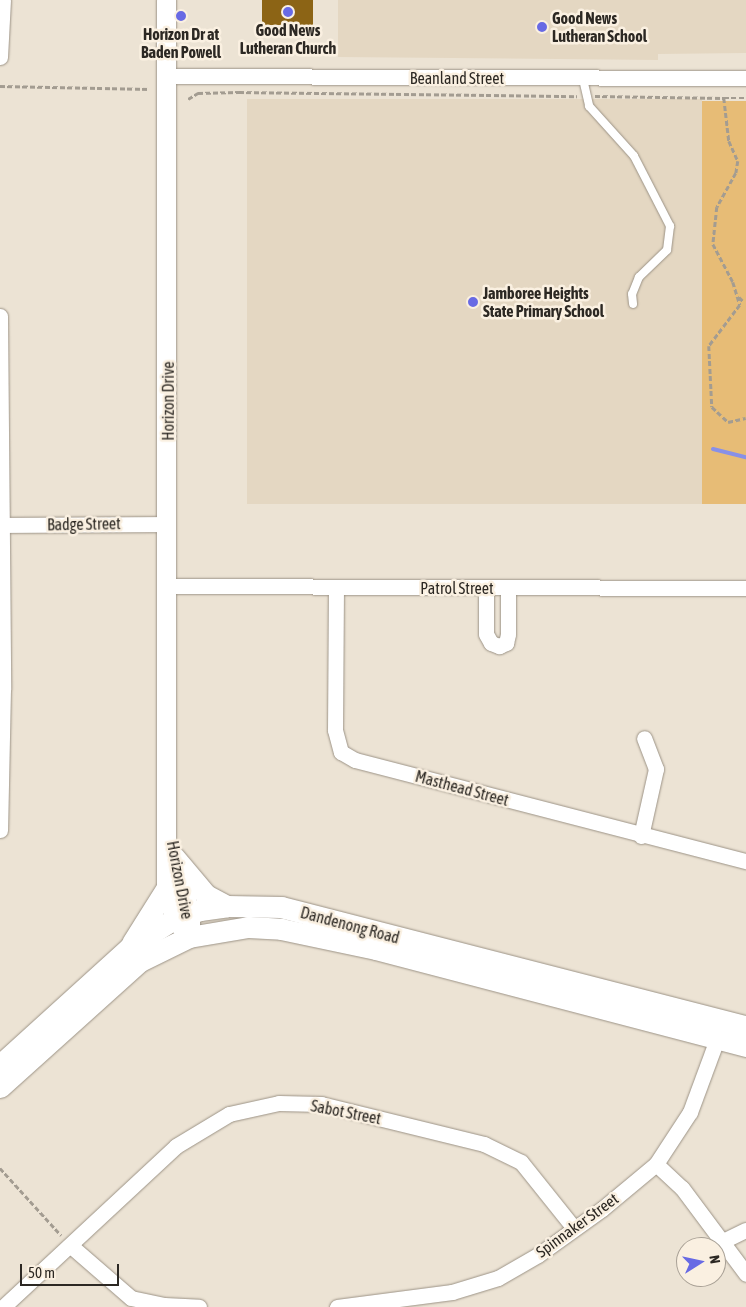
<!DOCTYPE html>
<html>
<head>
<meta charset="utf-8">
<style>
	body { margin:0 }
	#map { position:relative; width:746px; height:1307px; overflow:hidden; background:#ece3d4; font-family:"Asap Condensed",sans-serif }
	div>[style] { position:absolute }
	.built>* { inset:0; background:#e4d7c2; transform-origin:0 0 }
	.green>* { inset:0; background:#e7bc76; transform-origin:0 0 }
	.stream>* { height:4px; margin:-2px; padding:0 2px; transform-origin:2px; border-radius:2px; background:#8890e8 }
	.building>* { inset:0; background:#8c6415; transform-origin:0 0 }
	.path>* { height:2.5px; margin-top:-1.25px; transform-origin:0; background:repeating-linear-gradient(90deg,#a39c91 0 5px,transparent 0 7.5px) }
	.roads { filter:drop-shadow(0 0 1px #9c9386) drop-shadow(0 0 1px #9c9386) }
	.service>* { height:8px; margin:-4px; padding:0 4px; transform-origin:4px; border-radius:4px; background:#fff }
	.minor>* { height:15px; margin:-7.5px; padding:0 7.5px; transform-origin:7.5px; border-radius:7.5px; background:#fff }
	.tertiary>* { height:19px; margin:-9.5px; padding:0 9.5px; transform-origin:9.5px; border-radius:9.5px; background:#fff }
	.secondary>* { height:21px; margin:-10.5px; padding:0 10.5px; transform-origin:10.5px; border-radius:10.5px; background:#fff }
	.dots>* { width:14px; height:14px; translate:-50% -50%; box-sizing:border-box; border:2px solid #faf0e1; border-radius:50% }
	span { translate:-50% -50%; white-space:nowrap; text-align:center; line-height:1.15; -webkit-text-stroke:5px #faf0e1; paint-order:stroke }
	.poi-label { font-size:16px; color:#2c2823; font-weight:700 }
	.left { translate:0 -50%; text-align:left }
	.street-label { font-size:16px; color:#2c2823 }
	.north { position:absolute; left:676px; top:1237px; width:50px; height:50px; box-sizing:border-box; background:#faf0e1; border:1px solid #a8a095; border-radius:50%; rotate:80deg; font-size:14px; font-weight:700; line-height:20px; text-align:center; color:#2c2823 }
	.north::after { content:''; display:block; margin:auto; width:18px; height:22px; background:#686ae4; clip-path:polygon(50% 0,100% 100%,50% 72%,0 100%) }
	.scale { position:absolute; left:20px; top:1264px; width:99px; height:22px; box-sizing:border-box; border:2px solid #2c2823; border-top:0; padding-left:6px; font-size:15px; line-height:18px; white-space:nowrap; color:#2c2823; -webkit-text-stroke:4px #faf0e1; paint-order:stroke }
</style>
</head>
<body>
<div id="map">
	<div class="built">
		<div style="clip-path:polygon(338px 0,746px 0,746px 53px,658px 54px,658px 60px,338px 57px)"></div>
		<div style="left:247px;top:99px;width:455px;height:405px"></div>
	</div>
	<div class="green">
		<div style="left:702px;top:101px;width:44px;height:403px"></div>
	</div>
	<div class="stream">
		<div style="left:713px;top:449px;width:34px;rotate:14deg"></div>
	</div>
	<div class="building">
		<div style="left:262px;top:0;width:51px;height:25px"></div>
	</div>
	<div class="path">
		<div style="left:0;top:86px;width:150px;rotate:1.1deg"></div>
		<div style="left:595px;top:96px;width:129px;rotate:0.9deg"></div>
		<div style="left:724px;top:98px;width:43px;rotate:83.4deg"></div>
		<div style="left:729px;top:141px;width:22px;rotate:66deg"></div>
		<div style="left:738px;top:161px;width:12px;rotate:99deg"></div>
		<div style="left:736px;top:173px;width:39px;rotate:119deg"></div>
		<div style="left:717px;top:207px;width:37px;rotate:96deg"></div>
		<div style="left:713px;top:244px;width:43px;rotate:62.2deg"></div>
		<div style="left:733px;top:282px;width:24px;rotate:73deg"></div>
		<div style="left:740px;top:305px;width:51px;rotate:127.1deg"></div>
		<div style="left:709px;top:346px;width:61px;rotate:87.2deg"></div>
		<div style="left:712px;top:407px;width:22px;rotate:43deg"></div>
		<div style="left:728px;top:422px;width:18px;rotate:-13deg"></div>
		<div style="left:724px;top:98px;width:22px"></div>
		<div style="left:188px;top:99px;width:12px;rotate:-31deg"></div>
		<div style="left:198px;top:93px;width:41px;rotate:-1.4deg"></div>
		<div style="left:239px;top:92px;width:338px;rotate:0.7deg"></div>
		<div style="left:739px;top:297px;width:7px;rotate:45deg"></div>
		<div style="left:0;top:1168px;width:91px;rotate:47.7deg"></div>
	</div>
	<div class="roads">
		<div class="service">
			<div style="left:583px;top:79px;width:28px;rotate:77deg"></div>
			<div style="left:589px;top:106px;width:67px;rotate:48deg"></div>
			<div style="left:634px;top:156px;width:79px;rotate:62.8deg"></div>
			<div style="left:670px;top:226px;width:24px;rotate:97deg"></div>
			<div style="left:667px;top:250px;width:39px;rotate:136deg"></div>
			<div style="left:639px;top:277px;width:18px;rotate:112deg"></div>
			<div style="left:632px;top:294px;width:10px;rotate:84deg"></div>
		</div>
		<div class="minor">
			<div style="left:0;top:57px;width:57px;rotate:-87deg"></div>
			<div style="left:167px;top:76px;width:579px;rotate:0.2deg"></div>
			<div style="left:0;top:316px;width:373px;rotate:89.5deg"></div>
			<div style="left:3px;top:689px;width:141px;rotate:91.2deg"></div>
			<div style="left:1px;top:525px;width:167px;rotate:-0.3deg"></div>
			<div style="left:168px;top:586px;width:578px;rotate:0.2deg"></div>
			<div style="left:336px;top:587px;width:143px;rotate:90.4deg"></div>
			<div style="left:335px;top:730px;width:23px;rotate:75deg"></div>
			<div style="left:341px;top:752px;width:16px;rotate:30deg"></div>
			<div style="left:355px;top:760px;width:404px;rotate:14.5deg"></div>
			<div style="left:486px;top:588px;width:46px;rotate:90deg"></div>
			<div style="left:486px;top:634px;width:10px;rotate:61deg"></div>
			<div style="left:491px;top:643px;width:9px;rotate:21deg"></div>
			<div style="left:499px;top:646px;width:8px;rotate:-23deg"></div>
			<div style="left:506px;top:643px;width:9px;rotate:-77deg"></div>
			<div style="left:508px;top:634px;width:46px;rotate:-90deg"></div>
			<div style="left:641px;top:836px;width:69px;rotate:-77.4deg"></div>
			<div style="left:656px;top:769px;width:33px;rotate:-111deg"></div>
			<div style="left:656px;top:1164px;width:35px;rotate:43deg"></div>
			<div style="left:682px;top:1188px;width:107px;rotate:53.3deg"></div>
			<div style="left:723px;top:1241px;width:25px;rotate:-26deg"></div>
			<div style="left:71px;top:1246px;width:79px;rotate:40.9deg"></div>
			<div style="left:131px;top:1298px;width:34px;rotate:12deg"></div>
			<div style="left:164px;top:1305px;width:35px;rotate:3deg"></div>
			<div style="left:3px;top:1307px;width:236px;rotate:-42.9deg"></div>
			<div style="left:176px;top:1146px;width:62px;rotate:-31.1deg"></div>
			<div style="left:229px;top:1114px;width:51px;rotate:-12.4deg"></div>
			<div style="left:279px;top:1103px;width:42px;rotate:1.4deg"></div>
			<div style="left:321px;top:1104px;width:168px;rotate:13.8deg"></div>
			<div style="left:484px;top:1144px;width:41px;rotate:25.9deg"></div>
			<div style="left:521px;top:1162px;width:83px;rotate:51.3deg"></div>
			<div style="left:337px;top:1307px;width:116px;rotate:-7.4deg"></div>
			<div style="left:452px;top:1292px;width:48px;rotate:-16.9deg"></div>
			<div style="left:498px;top:1278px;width:46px;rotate:-29.9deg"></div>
			<div style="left:538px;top:1255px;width:79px;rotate:-35.7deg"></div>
			<div style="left:602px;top:1209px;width:70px;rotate:-39.8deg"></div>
			<div style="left:656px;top:1164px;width:62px;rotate:-56.8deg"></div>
			<div style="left:690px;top:1112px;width:86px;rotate:-69.7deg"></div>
		</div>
		<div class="tertiary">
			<div style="left:166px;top:0;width:889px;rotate:90deg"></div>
			<div style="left:166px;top:889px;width:31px;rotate:73deg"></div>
			<div style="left:175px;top:919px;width:16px;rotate:52deg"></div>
			<div style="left:175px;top:859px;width:56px;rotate:74.5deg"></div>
			<div style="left:190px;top:913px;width:14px;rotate:90deg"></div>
		</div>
		<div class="secondary">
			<div style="left:174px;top:857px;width:50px;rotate:49.9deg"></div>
			<div style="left:206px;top:895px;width:24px;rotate:28deg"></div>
			<div style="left:132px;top:943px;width:64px;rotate:-57.8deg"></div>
			<div style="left:0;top:1065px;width:176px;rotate:-42.2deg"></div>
			<div style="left:130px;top:947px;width:49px;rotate:-32.4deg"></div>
			<div style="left:171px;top:921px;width:31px;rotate:-21deg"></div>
			<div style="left:200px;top:910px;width:27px;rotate:-8deg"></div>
			<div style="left:227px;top:906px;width:54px;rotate:1.1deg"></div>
			<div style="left:281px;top:907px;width:480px;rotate:14.4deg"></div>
			<div style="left:0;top:1087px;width:188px;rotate:-42deg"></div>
			<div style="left:140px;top:961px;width:55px;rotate:-26.1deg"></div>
			<div style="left:189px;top:937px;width:60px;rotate:-9.6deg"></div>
			<div style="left:248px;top:927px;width:33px;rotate:3deg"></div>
			<div style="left:281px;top:929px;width:97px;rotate:11.9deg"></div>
			<div style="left:376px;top:949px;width:383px;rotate:14.7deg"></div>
		</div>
	</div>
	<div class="dots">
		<div style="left:288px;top:12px;background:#686ae4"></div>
		<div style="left:181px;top:16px;background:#686ae4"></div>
		<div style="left:542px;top:27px;background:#686ae4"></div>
		<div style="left:473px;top:302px;background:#686ae4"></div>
	</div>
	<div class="poi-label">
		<span class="left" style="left:552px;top:27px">Good News<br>Lutheran School</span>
		<span style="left:288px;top:39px">Good News<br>Lutheran Church</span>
		<span style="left:181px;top:43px">Horizon Dr at<br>Baden Powell</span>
		<span class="left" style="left:483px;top:302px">Jamboree Heights<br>State Primary School</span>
	</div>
	<div class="street-label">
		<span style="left:457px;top:78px">Beanland Street</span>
		<span style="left:168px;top:401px;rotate:-90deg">Horizon Drive</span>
		<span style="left:84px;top:524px;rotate:-1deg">Badge Street</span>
		<span style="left:457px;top:588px">Patrol Street</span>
		<span style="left:462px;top:788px;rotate:15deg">Masthead Street</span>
		<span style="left:180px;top:880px;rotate:79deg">Horizon Drive</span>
		<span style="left:350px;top:925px;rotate:15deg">Dandenong Road</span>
		<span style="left:346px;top:1112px;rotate:11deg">Sabot Street</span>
		<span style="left:577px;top:1225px;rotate:-36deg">Spinnaker Street</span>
	</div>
	<div class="north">N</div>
	<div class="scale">50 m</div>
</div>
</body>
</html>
